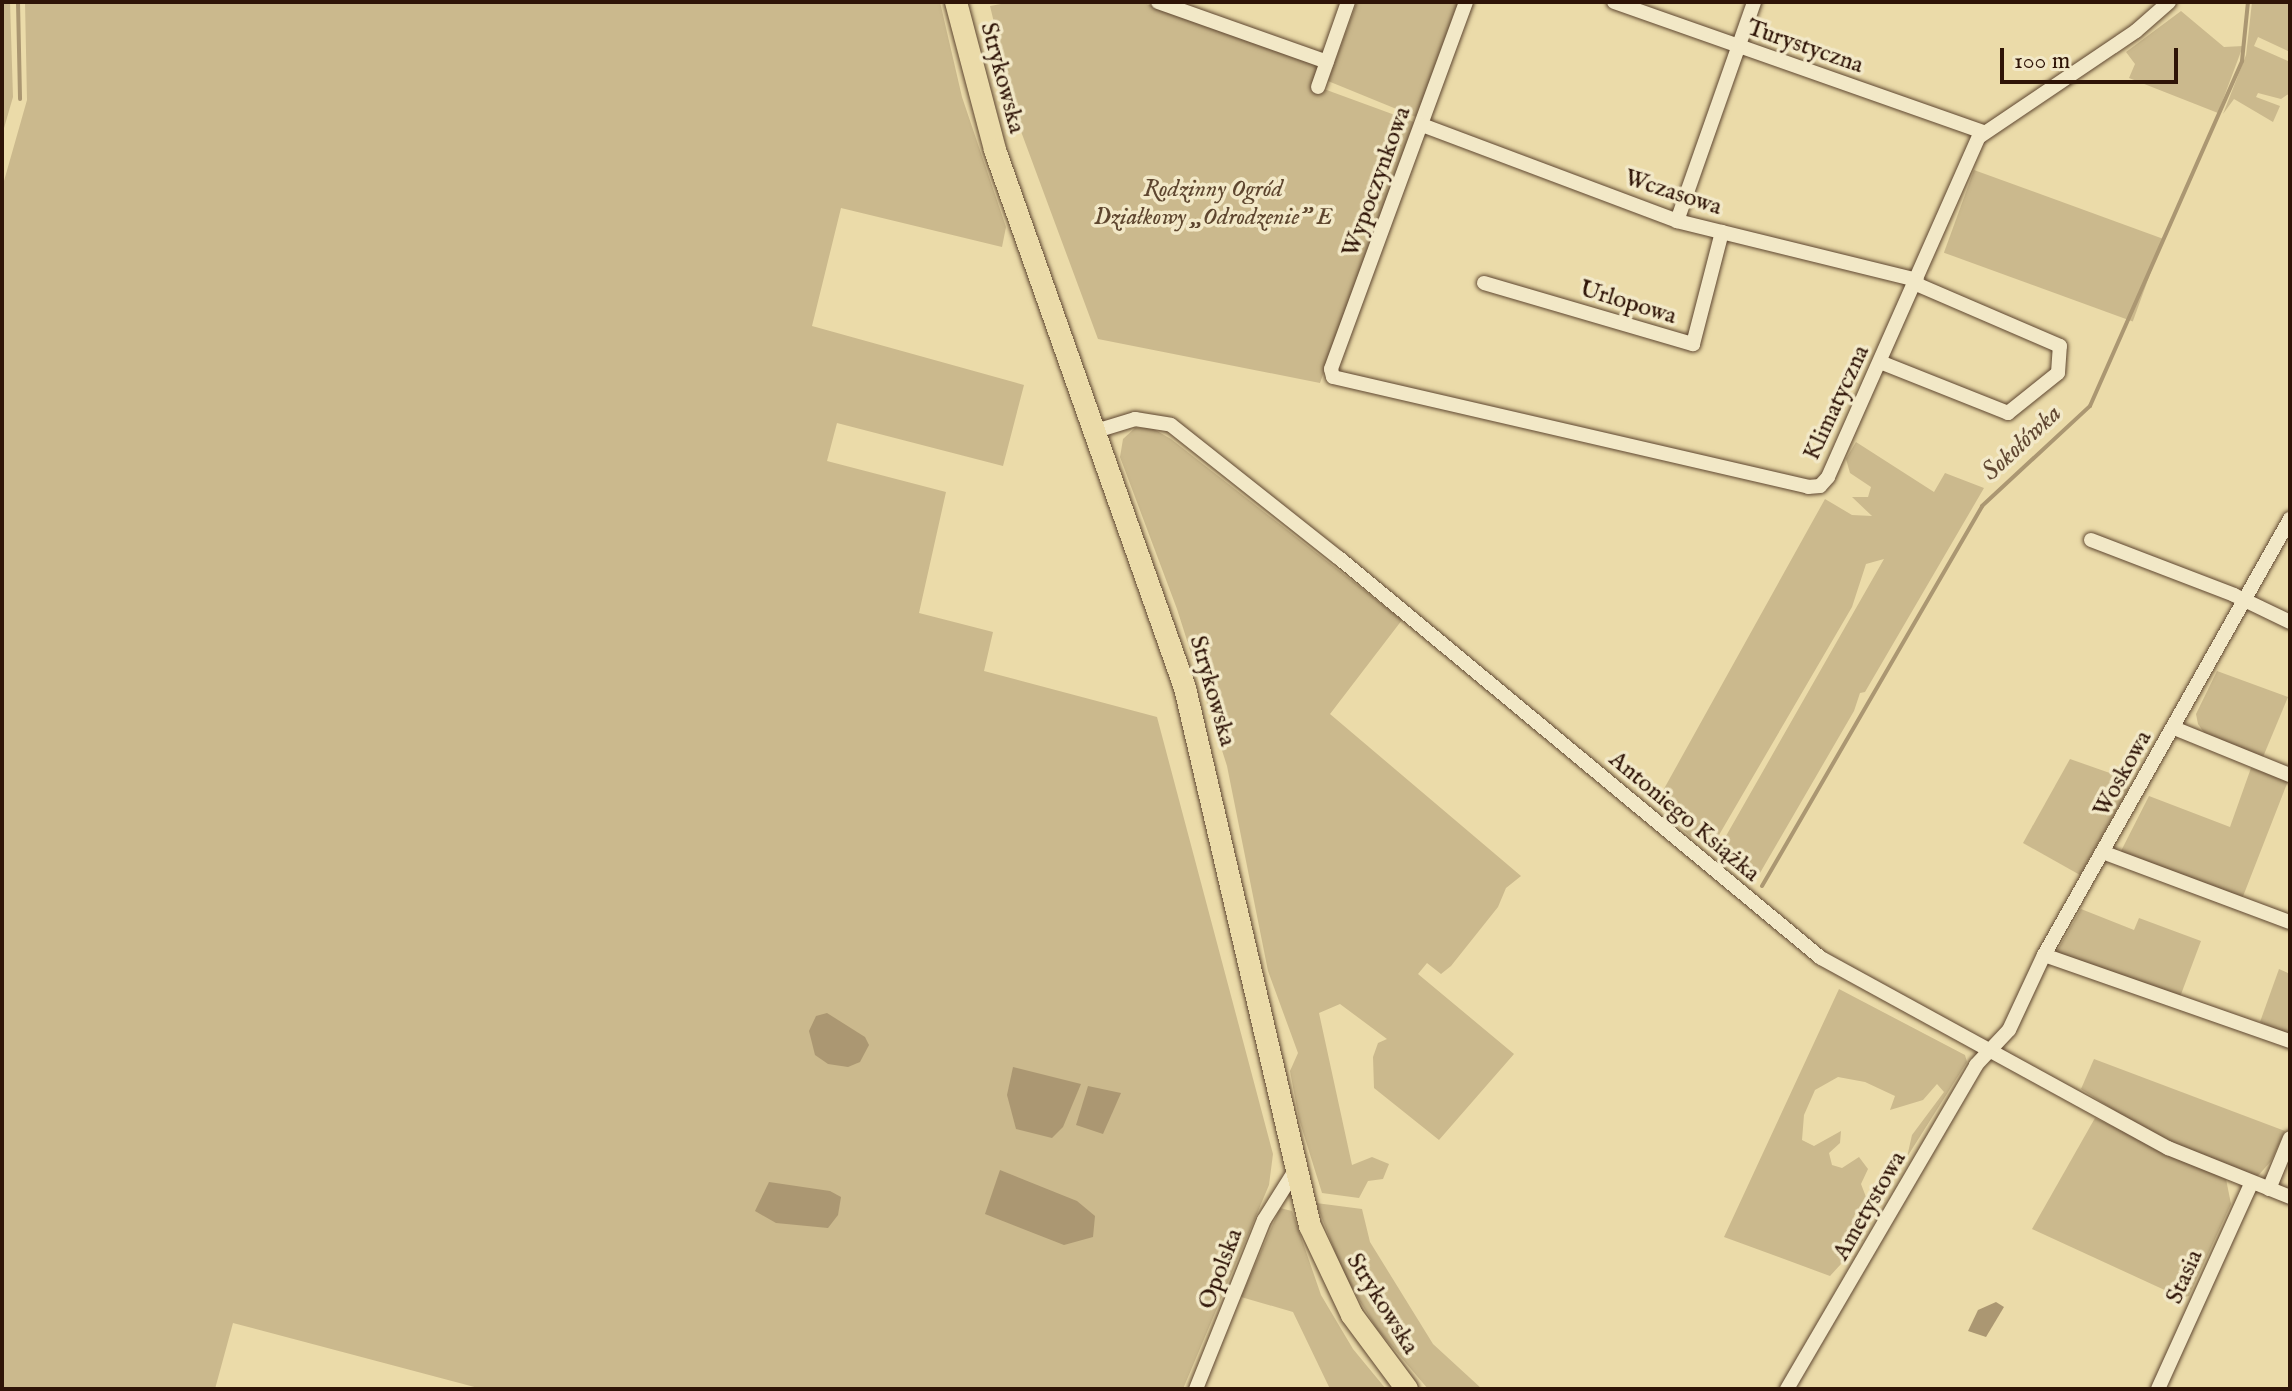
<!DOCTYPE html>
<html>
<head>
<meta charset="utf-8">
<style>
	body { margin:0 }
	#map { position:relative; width:2292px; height:1391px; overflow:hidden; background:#ebdba9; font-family:"IM FELL English",serif }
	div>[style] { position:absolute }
	.green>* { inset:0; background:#cbb98d; transform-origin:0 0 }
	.water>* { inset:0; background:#ab9772 }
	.stream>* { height:4px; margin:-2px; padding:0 2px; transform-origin:2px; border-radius:2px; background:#ab9772 }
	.roads { filter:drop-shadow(0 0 2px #5e4630) drop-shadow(0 0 2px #5e4630) }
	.minor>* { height:14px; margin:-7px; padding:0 7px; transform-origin:7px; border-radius:7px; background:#f2e8c7 }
	.primary>* { height:22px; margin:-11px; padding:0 11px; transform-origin:11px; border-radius:11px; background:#ebdba9 }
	span { translate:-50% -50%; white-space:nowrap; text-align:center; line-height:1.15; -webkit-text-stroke:7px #f2e8c7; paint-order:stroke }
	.street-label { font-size:24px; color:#2f1407 }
	.park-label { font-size:24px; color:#5e462f; font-style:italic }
	.water-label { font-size:26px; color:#614832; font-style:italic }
	.frame { position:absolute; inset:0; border:4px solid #2f1407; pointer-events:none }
	.scale { position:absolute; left:2000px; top:48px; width:178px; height:36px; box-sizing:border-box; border:4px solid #2f1407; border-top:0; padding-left:10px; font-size:24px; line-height:28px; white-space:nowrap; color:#2f1407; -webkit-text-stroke:6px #f2e8c7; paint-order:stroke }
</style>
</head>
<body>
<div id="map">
	<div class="green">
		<div style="clip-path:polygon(2px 2px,10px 2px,13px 97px,2px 135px)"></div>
		<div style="clip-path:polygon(25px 2px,940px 2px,962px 97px,1006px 227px,1002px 247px,841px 208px,812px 326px,1024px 385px,1003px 466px,837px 423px,827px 461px,946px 492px,919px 613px,993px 632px,984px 671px,1157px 717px,1273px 1154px,1269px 1185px,1183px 1389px,482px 1389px,233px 1323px,215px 1389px,2px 1389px,2px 188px,27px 100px)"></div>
		<div style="clip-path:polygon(1012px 2px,1141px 2px,1320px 66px,1313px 85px,1414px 122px,1320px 383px,1098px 339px,1019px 126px,990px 6px)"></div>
		<div style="clip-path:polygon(1357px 2px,1458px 2px,1416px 117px,1328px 81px)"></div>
		<div style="clip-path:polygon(2252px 2px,2290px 2px,2290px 52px,2258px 37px,2254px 46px,2290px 62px,2290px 93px,2281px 99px,2258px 93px,2256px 97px,2280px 106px,2273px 122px,2234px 99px,2223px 114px,2246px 55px)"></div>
		<div style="clip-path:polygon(2181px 11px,2224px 47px,2243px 46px,2218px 113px,2129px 78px,2135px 64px,2126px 52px)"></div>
		<div style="left:1974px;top:170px;width:201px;height:88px;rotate:20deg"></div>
		<div style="clip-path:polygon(1135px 428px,1152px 428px,1171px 439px,1402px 620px,1330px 714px,1521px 876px,1506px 888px,1498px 907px,1451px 966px,1441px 974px,1427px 963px,1418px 974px,1514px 1054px,1439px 1140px,1374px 1088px,1373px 1057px,1378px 1043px,1387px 1039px,1340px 1004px,1319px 1013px,1352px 1165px,1372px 1157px,1389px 1164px,1383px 1179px,1368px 1181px,1359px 1198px,1322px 1193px,1299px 1119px,1290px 1071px,1298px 1053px,1268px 971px,1227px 766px,1177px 609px,1120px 457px,1123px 439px)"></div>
		<div style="clip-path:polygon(1856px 442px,1934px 492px,1945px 473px,1984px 488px,1865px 692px,1860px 693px,1854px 711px,1753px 885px,1723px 863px,1726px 836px,1884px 559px,1866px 564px,1852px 607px,1719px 835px,1714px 839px,1691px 837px,1655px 805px,1825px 499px,1852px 515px,1872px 516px,1852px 497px,1868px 497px,1871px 487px,1850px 473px,1846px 459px)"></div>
		<div style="clip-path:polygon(2217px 671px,2288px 697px,2263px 757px,2208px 738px,2198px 724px,2196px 714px)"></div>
		<div style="clip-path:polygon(2070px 759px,2124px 778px,2129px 788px,2080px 875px,2023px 843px)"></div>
		<div style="clip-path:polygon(2251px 768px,2288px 781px,2242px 899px,2120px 853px,2149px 796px,2230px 827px)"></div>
		<div style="clip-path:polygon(2081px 909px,2134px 930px,2139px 918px,2201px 941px,2180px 997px,2059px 955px,2057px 951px)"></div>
		<div style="clip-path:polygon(2279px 969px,2290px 974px,2290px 1035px,2260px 1022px)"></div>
		<div style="clip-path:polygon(1839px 989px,1965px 1055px,1967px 1062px,1878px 1203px,1907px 1157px,1912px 1135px,1944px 1092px,1937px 1084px,1923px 1100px,1890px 1110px,1895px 1096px,1865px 1082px,1838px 1077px,1815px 1090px,1804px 1115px,1802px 1140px,1814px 1146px,1841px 1131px,1840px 1143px,1829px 1153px,1832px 1165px,1842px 1168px,1859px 1157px,1868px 1169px,1861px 1184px,1866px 1197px,1854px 1216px,1863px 1240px,1830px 1276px,1724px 1237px)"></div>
		<div style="clip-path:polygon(2094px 1059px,2285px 1131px,2271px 1161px,2257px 1177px,2156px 1137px,2081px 1089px)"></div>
		<div style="clip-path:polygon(2095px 1118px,2226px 1179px,2231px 1204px,2189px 1296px,2182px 1298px,2032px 1229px)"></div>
		<div style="clip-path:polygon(1316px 1203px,1362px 1209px,1370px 1242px,1433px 1344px,1482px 1389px,1428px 1389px,1377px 1329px,1345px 1277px)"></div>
		<div style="clip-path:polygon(1280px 1208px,1292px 1211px,1321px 1295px,1353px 1349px,1386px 1389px,1330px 1389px,1293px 1312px,1241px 1297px)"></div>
	</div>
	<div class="water">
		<div style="clip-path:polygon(827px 1013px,865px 1037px,869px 1045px,860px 1062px,848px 1067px,828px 1064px,815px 1055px,809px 1031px,816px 1016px)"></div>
		<div style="clip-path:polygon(1013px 1067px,1081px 1084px,1063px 1127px,1052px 1138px,1016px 1129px,1007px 1095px)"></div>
		<div style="clip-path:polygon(1088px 1086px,1121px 1093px,1103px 1134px,1076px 1125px)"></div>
		<div style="clip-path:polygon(1000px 1170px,1077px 1201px,1095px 1216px,1093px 1237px,1064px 1245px,985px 1214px)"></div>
		<div style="clip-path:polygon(769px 1182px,830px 1191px,841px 1197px,838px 1215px,828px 1228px,776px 1223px,755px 1211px)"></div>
		<div style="clip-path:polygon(1996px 1302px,2004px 1307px,1986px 1337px,1968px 1331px,1978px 1310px)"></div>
	</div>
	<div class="stream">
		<div style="left:18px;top:2px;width:97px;rotate:88.8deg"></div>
		<div style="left:1762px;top:886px;width:439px;rotate:-59.9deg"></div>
		<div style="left:1982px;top:506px;width:147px;rotate:-42.8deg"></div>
		<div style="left:2090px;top:406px;width:377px;rotate:-66.2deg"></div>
		<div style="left:2242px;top:61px;width:59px;rotate:-84.2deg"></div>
	</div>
	<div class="roads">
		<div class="minor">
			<div style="left:1158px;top:2px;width:179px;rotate:19.5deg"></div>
			<div style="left:1466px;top:2px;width:391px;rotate:110.2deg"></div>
			<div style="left:1331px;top:369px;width:8px;rotate:76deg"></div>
			<div style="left:1333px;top:377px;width:488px;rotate:13deg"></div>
			<div style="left:1808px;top:487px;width:12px;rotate:-5deg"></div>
			<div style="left:1820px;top:486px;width:12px;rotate:-48deg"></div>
			<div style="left:1828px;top:477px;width:372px;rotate:-66.1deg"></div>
			<div style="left:1979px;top:137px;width:189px;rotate:-34deg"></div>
			<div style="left:2136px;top:31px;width:44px;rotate:-41.3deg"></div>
			<div style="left:1614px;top:2px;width:391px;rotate:19.4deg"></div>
			<div style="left:1318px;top:87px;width:90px;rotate:-70.6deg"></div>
			<div style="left:1422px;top:125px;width:272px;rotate:20.6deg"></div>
			<div style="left:1677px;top:221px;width:247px;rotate:13.8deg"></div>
			<div style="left:1677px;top:221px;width:232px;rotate:-70.6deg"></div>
			<div style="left:1484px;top:283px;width:218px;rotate:16.3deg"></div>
			<div style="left:1693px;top:344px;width:116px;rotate:-75.5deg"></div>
			<div style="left:1880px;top:362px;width:138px;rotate:21.7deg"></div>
			<div style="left:2008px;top:413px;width:64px;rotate:-38.7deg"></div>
			<div style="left:2058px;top:373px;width:27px;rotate:-86deg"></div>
			<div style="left:2060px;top:346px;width:157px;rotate:-156.7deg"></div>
			<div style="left:1096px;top:431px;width:41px;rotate:-17.1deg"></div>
			<div style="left:1135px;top:419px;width:36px;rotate:9deg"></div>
			<div style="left:1171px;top:425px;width:214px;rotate:38.4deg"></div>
			<div style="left:1339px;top:558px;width:626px;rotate:39.69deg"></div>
			<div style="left:1821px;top:958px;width:396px;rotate:28.7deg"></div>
			<div style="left:2168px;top:1148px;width:131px;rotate:21.9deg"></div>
			<div style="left:2091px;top:540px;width:153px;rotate:21deg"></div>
			<div style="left:2234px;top:595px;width:62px;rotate:25.7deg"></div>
			<div style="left:2174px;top:728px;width:125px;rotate:22.1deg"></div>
			<div style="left:2105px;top:853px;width:197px;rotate:20.5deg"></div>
			<div style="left:2044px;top:955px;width:261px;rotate:19.3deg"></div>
			<div style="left:2269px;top:1189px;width:55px;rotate:-67.6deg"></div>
			<div style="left:1196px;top:1389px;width:182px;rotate:-68.1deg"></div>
			<div style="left:1264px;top:1220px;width:60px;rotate:-57.9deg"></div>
			<div style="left:1787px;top:1389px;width:375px;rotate:-59.7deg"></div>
			<div style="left:1976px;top:1065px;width:48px;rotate:-46.7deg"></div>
			<div style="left:2009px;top:1030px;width:83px;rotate:-65deg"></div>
			<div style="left:2044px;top:955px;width:501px;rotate:-60.57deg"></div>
			<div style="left:2158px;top:1389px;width:225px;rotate:-65.6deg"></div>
		</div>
		<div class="primary">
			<div style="left:956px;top:2px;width:153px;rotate:75.2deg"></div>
			<div style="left:995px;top:150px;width:571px;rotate:70.55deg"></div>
			<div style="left:1185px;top:688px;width:552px;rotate:76.92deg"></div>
			<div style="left:1310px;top:1226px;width:98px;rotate:64.7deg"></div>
			<div style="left:1352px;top:1315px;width:92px;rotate:53.4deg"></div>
		</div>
	</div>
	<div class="street-label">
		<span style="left:1805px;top:47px;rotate:19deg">Turystyczna</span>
		<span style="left:1002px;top:78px;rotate:75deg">Strykowska</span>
		<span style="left:1377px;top:182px;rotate:-70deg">Wypoczynkowa</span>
		<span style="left:1673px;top:193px;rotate:18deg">Wczasowa</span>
		<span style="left:1628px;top:303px;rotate:17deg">Urlopowa</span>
		<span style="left:1837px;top:403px;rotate:-65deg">Klimatyczna</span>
		<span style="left:1212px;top:691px;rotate:74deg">Strykowska</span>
		<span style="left:2123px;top:774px;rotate:-61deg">Woskowa</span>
		<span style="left:1684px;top:817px;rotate:40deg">Antoniego Książka</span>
		<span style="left:1870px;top:1206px;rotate:-60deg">Ametystowa</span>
		<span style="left:1221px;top:1269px;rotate:-69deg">Opolska</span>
		<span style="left:2185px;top:1277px;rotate:-66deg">Stasia</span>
		<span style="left:1382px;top:1304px;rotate:58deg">Strykowska</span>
	</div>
	<div class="park-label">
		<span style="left:1213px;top:204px">Rodzinny Ogród<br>Działkowy „Odrodzenie” E</span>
	</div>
	<div class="water-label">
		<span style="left:2022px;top:443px;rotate:-43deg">Sokołówka</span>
	</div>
	<div class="frame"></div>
	<div class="scale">100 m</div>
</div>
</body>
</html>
